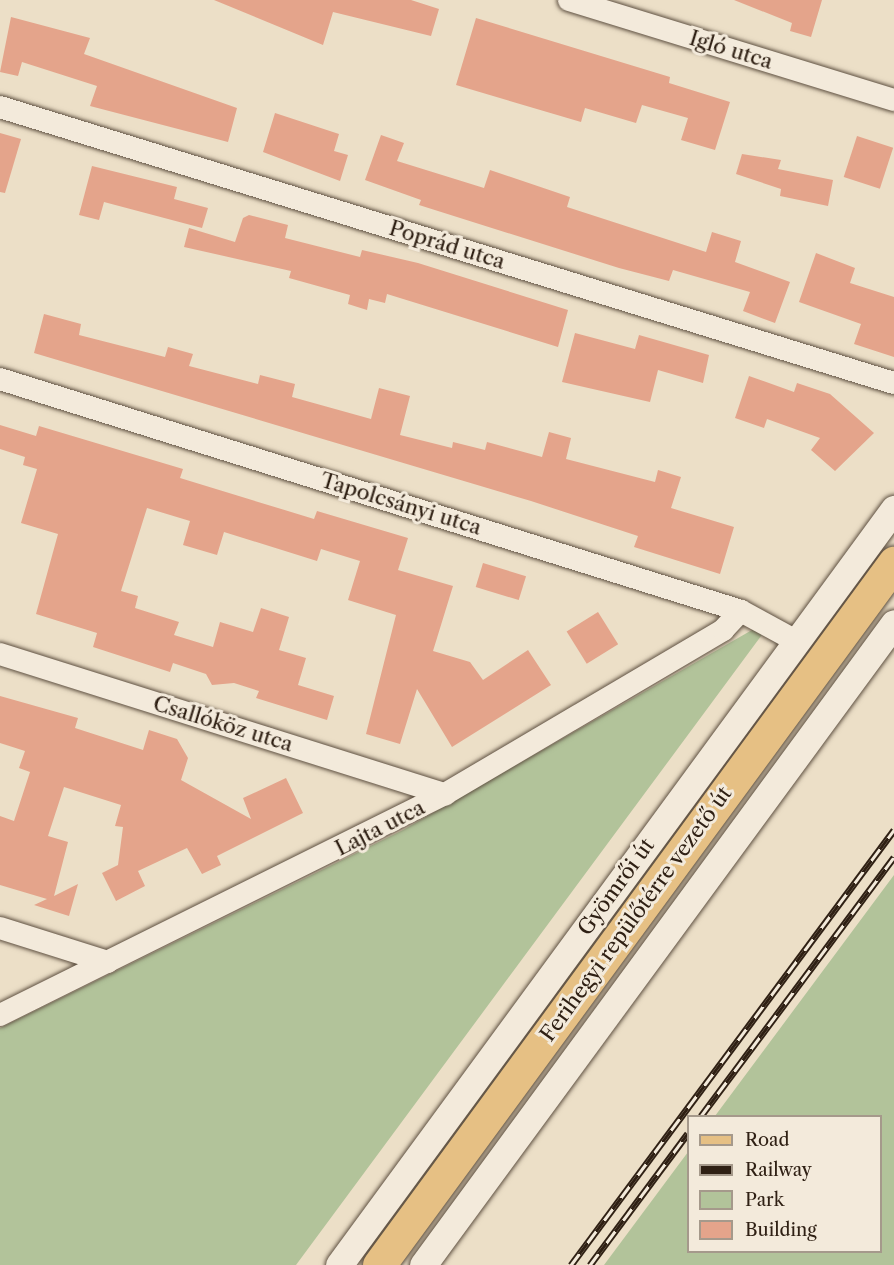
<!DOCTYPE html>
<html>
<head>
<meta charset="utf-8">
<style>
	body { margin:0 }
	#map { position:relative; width:894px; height:1265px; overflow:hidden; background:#ecdfc7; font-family:"Libre Caslon Text",serif }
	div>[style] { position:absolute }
	.green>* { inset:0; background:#b2c39a }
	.building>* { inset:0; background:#e4a48b; transform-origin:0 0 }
	.roads { filter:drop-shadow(0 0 2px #5e5041) drop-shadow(0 0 2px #5e5041) }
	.minor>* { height:22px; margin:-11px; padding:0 11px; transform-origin:11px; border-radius:11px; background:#f3eadb }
	.tertiary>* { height:27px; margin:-13.5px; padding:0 13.5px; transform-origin:13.5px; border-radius:13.5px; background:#f3eadb }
	.primary>* { height:33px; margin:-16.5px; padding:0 16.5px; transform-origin:16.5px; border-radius:16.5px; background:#e6c084 }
	.rail>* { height:7px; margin-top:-3.5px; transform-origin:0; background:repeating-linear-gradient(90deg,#f3eadb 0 14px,#2f2014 0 28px); box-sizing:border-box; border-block:2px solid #2f2014 }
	span { translate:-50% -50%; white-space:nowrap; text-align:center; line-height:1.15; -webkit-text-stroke:6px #f3eadb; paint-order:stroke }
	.street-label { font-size:21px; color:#2f2014 }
	.legend { position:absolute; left:687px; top:1115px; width:195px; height:138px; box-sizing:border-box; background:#f3eadb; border:2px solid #a5998b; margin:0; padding:8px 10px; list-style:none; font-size:18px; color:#2f2014 }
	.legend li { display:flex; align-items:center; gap:12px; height:30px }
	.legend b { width:30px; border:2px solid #a5998b }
</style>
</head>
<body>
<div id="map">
	<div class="green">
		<div style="clip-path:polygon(752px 630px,764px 632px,296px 1265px,0 1265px,0 1028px,403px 830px)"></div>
		<div style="clip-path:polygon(894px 875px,894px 1265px,604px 1265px,688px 1152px,688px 1252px,880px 1252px,880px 1116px,715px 1116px)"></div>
	</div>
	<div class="building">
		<div style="clip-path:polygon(214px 0,411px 0,439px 9px,431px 36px,333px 12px,323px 45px)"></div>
		<div style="clip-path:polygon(734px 0,822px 0,811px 37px,790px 31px,792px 23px)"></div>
		<div style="clip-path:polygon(11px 17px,90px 38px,84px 54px,237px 108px,228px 142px,90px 106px,97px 86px,22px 62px,18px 76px,0 72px)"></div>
		<div style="clip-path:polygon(476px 18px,670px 77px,669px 83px,730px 102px,715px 150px,681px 140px,688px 118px,642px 105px,636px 123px,585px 108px,581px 122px,456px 85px)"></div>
		<div style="clip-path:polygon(275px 113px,339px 134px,334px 151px,348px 155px,340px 181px,263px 152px)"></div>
		<div style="clip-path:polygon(0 133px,21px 139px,5px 193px,0 192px)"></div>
		<div style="clip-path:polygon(381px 135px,404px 143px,397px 161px,484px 188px,490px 170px,570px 197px,567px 207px,706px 252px,712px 232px,741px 241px,735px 262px,790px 282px,775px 323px,743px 311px,750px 292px,673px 270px,669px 281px,619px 268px,419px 205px,421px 200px,365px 180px)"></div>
		<div style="left:857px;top:136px;width:38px;height:43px;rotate:18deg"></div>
		<div style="clip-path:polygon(742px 154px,781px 160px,778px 169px,833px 180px,828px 206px,780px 196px,781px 189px,736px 174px)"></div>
		<div style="clip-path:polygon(92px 166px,177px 187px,174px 199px,208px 208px,202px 228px,104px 202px,99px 220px,79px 215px)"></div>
		<div style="clip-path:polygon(249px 215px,288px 225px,285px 238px,360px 257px,362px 250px,418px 263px,568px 310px,558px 347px,387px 294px,385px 303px,369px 299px,367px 310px,348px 304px,350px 295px,289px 278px,291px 271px,184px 247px,189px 228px,235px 242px,243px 218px)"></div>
		<div style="clip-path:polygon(816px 253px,855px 268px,850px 283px,894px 297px,894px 357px,854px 344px,861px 324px,799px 302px)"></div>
		<div style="clip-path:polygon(44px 314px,81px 324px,79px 335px,165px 357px,168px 347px,193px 354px,189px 366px,258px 384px,260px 375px,295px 384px,292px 397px,371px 419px,379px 388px,410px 396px,400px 435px,452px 448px,453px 442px,485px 450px,487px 442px,542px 457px,549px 432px,571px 438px,566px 459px,655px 482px,658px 470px,681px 477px,671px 508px,734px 527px,720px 574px,634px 547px,638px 536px,531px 501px,34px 353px)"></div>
		<div style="clip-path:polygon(575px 333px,635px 349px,639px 335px,709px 355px,703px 383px,658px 370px,650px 402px,562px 382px)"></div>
		<div style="clip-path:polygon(749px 376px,794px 392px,797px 383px,830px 394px,874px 433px,835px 471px,811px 450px,820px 438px,767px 419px,764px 428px,735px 418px)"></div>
		<div style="clip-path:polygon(0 425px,36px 436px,39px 426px,183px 469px,180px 478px,314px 519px,317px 511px,408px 538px,398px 570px,453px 586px,433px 651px,470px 662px,483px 680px,528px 650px,551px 685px,452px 747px,417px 689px,400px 744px,366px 734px,396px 615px,348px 600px,360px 561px,321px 549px,317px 561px,224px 532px,217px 555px,183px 545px,190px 521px,147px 508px,121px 591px,138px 596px,135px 608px,179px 622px,174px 635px,213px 647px,220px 622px,253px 632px,261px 608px,289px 617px,279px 650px,306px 658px,298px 685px,334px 696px,327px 720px,256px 698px,259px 691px,234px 683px,212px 685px,206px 674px,173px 663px,170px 672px,93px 647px,97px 633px,36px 614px,58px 534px,21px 523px,37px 469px,23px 465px,25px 457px,0 449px)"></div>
		<div style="left:483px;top:563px;width:45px;height:25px;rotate:17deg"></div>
		<div style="left:598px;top:612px;width:38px;height:37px;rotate:58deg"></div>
		<div style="clip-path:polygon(0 696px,78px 718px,75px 728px,143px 750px,149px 730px,177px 739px,188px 758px,181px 780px,251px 819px,243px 798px,286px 778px,303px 813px,217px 856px,221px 865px,202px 874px,187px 848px,138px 871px,145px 886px,116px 901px,102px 873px,118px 865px,123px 827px,115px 826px,121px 805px,64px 787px,48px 836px,68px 842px,54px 896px,78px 884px,69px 916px,34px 905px,47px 899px,0 885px,0 816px,14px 821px,30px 772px,19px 768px,25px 751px,0 743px)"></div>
	</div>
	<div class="roads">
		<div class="minor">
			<div style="left:569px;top:0;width:340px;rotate:17.1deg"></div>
			<div style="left:0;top:107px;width:936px;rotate:17.16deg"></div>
			<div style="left:0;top:379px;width:776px;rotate:17.38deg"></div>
			<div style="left:741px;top:611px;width:63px;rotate:28.6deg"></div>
			<div style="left:0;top:654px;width:467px;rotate:17.5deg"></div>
			<div style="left:0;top:928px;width:113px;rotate:17.5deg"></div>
			<div style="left:0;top:1015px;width:497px;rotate:-26.4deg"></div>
			<div style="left:445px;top:794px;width:323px;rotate:-30.5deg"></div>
			<div style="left:723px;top:630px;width:26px;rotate:-47deg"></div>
		</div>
		<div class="tertiary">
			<div style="left:339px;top:1265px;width:938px;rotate:-53.72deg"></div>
			<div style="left:423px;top:1265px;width:796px;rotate:-53.73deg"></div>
		</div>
		<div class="primary">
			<div style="left:379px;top:1265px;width:871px;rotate:-53.74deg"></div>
		</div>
	</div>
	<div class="rail">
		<div style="left:701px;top:1116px;width:323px;rotate:-53.3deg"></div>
		<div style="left:571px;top:1265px;width:542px;rotate:-53.41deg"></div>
		<div style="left:590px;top:1265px;width:164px;rotate:-53.4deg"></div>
	</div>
	<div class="street-label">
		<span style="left:731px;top:50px;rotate:17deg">Igló utca</span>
		<span style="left:447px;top:245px;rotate:17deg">Poprád utca</span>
		<span style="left:401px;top:504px;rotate:17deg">Tapolcsányi utca</span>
		<span style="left:223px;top:724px;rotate:17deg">Csallóköz utca</span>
		<span style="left:380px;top:828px;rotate:-27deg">Lajta utca</span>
		<span style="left:616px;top:887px;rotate:-54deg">Gyömrői út</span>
		<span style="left:636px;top:914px;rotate:-54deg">Ferihegyi repülőtérre vezető út</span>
	</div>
	<ul class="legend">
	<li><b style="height:8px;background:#e6c084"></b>Road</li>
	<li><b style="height:8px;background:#2f2014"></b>Railway</li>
	<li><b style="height:16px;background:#b2c39a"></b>Park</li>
	<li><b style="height:16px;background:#e4a48b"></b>Building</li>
	</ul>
</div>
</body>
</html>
